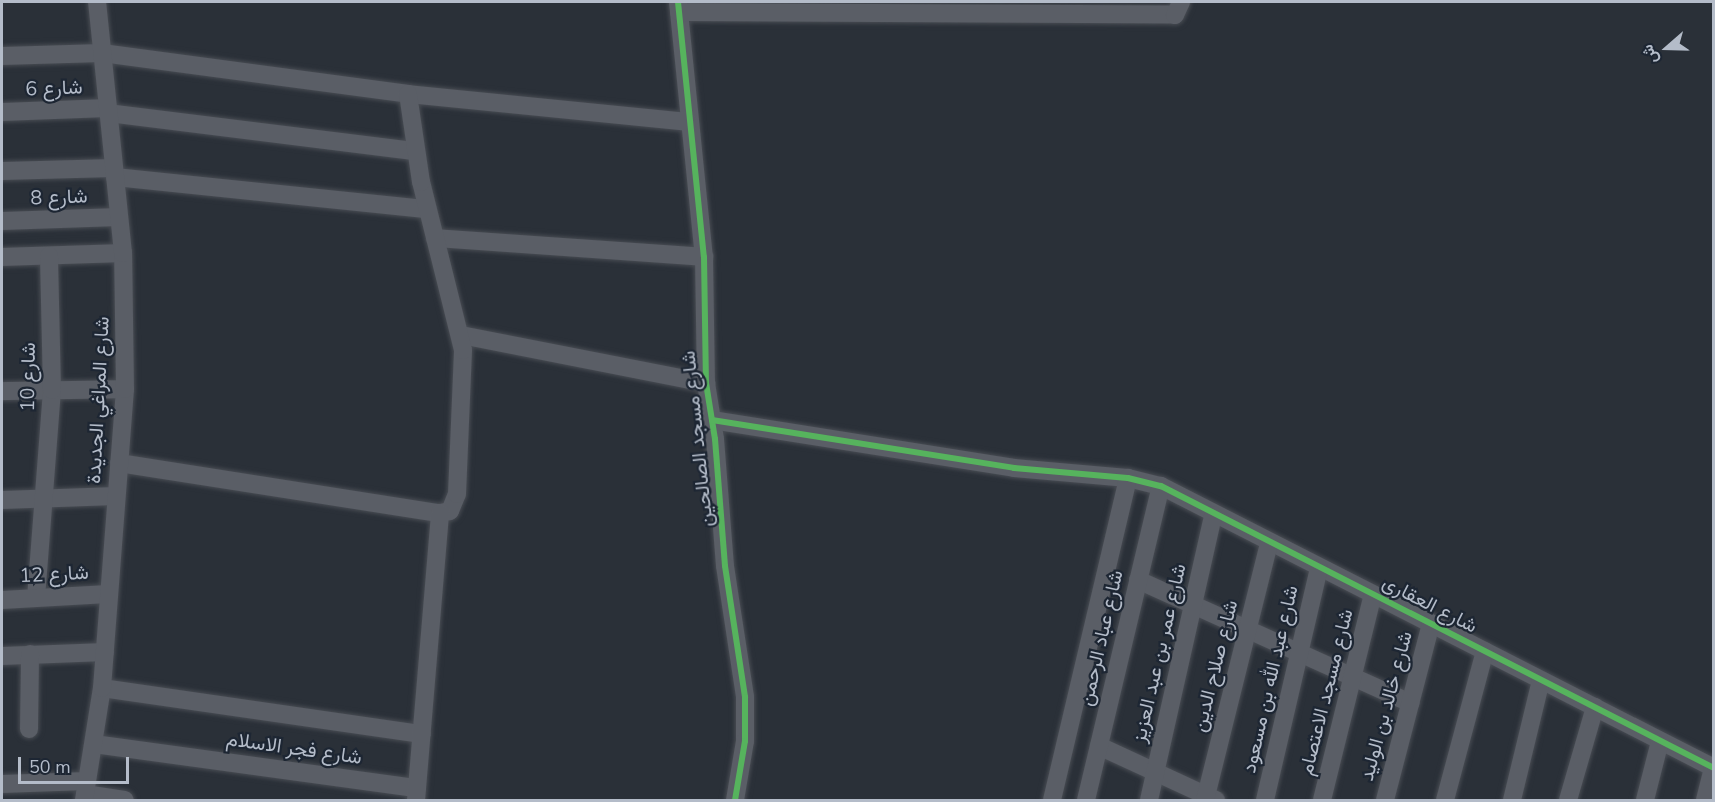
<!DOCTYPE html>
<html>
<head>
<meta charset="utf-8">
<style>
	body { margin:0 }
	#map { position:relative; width:1715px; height:802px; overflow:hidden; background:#2a3038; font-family:"Nunito Sans",Vazirmatn,sans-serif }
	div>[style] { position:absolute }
	.roads { filter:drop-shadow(0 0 2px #484c53) drop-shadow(0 0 2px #484c53) }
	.street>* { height:18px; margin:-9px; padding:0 9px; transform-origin:9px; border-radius:9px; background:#5a5e66 }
	.cycleway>* { height:6px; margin:-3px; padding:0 3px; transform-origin:3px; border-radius:3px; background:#56b35d }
	span { translate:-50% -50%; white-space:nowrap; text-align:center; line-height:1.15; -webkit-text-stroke:4.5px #1d2633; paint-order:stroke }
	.street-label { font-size:20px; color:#b4bcc9 }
	.frame { position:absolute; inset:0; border:3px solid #b4bcc9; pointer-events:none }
	.north { position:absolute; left:1637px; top:18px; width:60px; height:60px; -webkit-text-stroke:4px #1d2633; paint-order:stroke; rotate:250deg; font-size:16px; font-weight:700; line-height:24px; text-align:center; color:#b4bcc9 }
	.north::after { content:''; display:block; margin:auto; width:21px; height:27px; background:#b4bcc9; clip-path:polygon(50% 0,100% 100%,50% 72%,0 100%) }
	.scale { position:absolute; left:18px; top:757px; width:111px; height:27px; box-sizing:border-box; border:3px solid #b4bcc9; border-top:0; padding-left:8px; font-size:18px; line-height:21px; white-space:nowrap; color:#b4bcc9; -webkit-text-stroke:4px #1d2633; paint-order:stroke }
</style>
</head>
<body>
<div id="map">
	<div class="roads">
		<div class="street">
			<div style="left:678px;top:2px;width:256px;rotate:84.2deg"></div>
			<div style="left:704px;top:257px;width:126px;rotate:89.1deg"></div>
			<div style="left:706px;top:383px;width:57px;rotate:80.9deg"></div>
			<div style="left:715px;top:439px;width:127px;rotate:85.5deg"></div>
			<div style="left:725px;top:566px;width:133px;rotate:81.3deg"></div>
			<div style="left:745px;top:697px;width:44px;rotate:90deg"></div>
			<div style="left:745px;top:741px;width:60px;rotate:99.6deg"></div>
			<div style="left:679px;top:12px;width:496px;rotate:0.3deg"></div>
			<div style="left:1175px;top:15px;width:14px;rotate:-65deg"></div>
			<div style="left:2px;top:56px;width:100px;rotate:-1.7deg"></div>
			<div style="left:102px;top:53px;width:309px;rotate:7.6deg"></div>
			<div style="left:408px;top:94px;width:282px;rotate:5.7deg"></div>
			<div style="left:2px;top:112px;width:106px;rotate:-2.2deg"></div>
			<div style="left:108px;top:113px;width:309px;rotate:7.1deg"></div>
			<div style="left:2px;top:171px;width:112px;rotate:-1.5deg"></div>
			<div style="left:115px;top:177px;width:314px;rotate:5.9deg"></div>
			<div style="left:2px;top:221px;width:117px;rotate:-2deg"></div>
			<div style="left:435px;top:238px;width:270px;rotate:4deg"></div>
			<div style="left:2px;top:257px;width:121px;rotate:-1.9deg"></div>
			<div style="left:461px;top:335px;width:250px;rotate:11.1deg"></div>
			<div style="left:2px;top:391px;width:123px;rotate:-0.9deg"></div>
			<div style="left:712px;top:420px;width:306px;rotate:9deg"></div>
			<div style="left:1014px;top:468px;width:114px;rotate:5deg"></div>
			<div style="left:1128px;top:478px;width:34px;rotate:14deg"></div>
			<div style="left:1161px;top:486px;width:621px;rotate:27.02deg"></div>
			<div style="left:119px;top:463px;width:325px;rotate:8.9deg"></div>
			<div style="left:440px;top:513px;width:10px;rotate:-11deg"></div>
			<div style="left:450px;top:511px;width:18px;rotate:-68deg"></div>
			<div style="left:457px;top:494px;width:144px;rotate:-87.6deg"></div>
			<div style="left:463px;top:350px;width:173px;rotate:-104deg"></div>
			<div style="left:421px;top:182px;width:89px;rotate:-98.4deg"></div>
			<div style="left:2px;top:500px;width:114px;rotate:-2deg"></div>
			<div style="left:1138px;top:580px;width:299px;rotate:24.3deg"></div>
			<div style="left:36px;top:598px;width:209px;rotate:-85.6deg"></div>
			<div style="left:52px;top:390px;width:134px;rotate:-91.3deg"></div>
			<div style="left:2px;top:600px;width:106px;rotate:-3.2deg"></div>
			<div style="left:2px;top:656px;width:103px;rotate:-2.2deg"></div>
			<div style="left:102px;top:688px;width:323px;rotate:8.2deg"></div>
			<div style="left:29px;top:729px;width:75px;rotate:-89.2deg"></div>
			<div style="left:94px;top:744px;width:326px;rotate:7.8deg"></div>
			<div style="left:1099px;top:746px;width:129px;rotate:24.8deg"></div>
			<div style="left:2px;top:784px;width:85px;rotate:-2deg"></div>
			<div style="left:85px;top:794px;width:40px;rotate:8.5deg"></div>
			<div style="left:84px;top:800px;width:113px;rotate:-80.9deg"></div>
			<div style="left:102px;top:688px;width:300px;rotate:-85.6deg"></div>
			<div style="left:125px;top:389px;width:136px;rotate:-90.8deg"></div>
			<div style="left:123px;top:253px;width:252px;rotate:-95.9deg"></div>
			<div style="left:416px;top:800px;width:288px;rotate:-85.2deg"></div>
			<div style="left:1052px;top:800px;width:331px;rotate:-76.7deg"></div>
			<div style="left:1086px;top:800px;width:323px;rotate:-76.6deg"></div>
			<div style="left:1149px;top:800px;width:292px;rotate:-77.3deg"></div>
			<div style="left:1205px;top:800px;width:265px;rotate:-76deg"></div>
			<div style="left:1265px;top:800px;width:238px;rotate:-76.9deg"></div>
			<div style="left:1322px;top:800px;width:212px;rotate:-76.1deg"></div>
			<div style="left:1385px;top:800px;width:183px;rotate:-75.4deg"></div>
			<div style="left:1445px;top:800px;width:154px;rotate:-75deg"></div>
			<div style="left:1512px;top:800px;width:123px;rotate:-76.4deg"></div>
			<div style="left:1568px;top:800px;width:97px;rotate:-73.8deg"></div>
			<div style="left:1645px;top:800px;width:61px;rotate:-75.7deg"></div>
			<div style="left:1705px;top:800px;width:33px;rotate:-76deg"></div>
		</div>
	</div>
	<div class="cycleway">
		<div style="left:678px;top:2px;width:256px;rotate:84.2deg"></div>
		<div style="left:704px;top:257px;width:126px;rotate:89.1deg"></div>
		<div style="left:706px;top:383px;width:57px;rotate:80.9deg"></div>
		<div style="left:715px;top:439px;width:127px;rotate:85.5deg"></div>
		<div style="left:725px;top:566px;width:133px;rotate:81.3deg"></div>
		<div style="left:745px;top:697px;width:44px;rotate:90deg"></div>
		<div style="left:745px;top:741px;width:60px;rotate:99.6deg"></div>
		<div style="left:712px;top:420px;width:306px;rotate:9deg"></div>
		<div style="left:1014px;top:468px;width:114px;rotate:5deg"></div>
		<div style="left:1128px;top:478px;width:34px;rotate:14deg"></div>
		<div style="left:1161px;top:486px;width:621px;rotate:27.02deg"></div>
	</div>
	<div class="street-label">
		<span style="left:54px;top:88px;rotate:-2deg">شارع 6</span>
		<span style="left:59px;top:197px;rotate:-2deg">شارع 8</span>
		<span style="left:28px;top:377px;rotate:-89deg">شارع 10</span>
		<span style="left:98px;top:400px;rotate:-87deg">شارع المراغي الجديدة</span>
		<span style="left:697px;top:439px;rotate:-96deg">شارع مسجد الصالحين</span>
		<span style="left:54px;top:574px;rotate:-3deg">شارع 12</span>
		<span style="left:1430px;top:604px;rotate:27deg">شارع العقارى</span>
		<span style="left:1101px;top:638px;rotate:-77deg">شارع عباد الرحمن</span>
		<span style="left:1159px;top:653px;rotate:-77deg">شارع عمر بن عبد العزيز</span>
		<span style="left:1215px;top:666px;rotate:-76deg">شارع صلاح الدين</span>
		<span style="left:1270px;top:679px;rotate:-77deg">شارع عبد الله بن مسعود</span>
		<span style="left:1326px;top:692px;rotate:-76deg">شارع مسجد الاعتصام</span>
		<span style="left:1386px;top:706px;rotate:-75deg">شارع خالد بن الوليد</span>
		<span style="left:294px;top:748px;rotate:8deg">شارع فجر الاسلام</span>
	</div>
	<div class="frame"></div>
	<div class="north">ش</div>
	<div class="scale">50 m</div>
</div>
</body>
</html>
